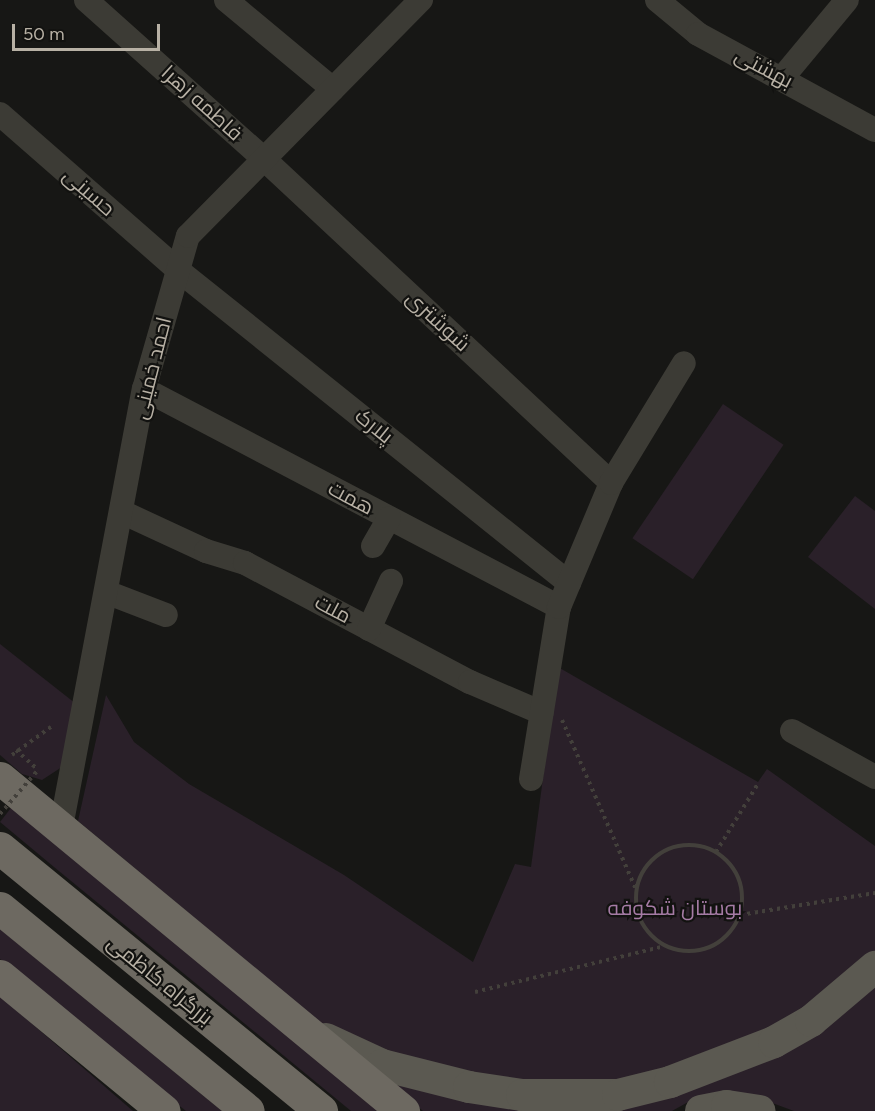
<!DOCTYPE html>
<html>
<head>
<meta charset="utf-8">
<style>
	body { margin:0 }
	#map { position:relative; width:875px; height:1111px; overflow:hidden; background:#171715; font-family:Figtree,Cairo,sans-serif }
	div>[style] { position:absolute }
	.green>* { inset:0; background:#2a2029; transform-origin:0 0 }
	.path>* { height:4px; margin-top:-2px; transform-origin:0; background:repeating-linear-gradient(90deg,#43403b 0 3px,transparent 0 7.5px) }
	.path>.ring { margin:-2px; padding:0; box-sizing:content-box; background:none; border:4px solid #43403b; border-radius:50% }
	.minor>* { height:24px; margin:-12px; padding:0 12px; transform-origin:12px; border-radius:12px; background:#3c3b35 }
	.major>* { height:32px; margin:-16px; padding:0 16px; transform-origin:16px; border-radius:16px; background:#5b5951 }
	.highway>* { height:33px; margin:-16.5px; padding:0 16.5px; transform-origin:16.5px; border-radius:16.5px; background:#6d6961 }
	.path-bridge>* { height:4px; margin-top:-2px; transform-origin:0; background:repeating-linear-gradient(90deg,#43403b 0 3px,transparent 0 7.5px) }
	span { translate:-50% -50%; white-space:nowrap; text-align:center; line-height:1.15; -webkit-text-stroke:4.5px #121210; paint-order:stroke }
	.street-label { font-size:21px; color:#b8b1a5 }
	.park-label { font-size:21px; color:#a57ba5 }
	.scale { position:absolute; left:12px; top:24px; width:148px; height:27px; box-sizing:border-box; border:3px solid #b8b1a5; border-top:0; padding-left:8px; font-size:18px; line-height:21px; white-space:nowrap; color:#b8b1a5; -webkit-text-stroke:4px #121210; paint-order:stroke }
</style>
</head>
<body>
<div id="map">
	<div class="green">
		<div style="left:723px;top:404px;width:73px;height:162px;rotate:34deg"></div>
		<div style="clip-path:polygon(855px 496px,875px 511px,875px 609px,808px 557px)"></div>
		<div style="clip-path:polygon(0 644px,80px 707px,68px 763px,42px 780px,22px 774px,0 755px)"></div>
		<div style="clip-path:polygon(558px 667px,758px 782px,767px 769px,875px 846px,875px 952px,862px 966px,767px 1033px,615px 1085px,521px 1082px,416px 1062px,322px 1024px,78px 821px,106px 695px,134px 742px,189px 784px,344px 875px,473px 962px,515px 864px,531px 867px)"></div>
		<div style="clip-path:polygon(14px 804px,387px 1111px,351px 1111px,54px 867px,0 822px)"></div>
		<div style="clip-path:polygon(0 929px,222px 1111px,186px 1111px,140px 1075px,0 959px)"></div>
		<div style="clip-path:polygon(875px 982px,875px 1111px,794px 1111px,753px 1096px,690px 1101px,672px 1111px,423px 1111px,385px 1080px,600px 1107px)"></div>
		<div style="clip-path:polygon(0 996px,133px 1111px,0 1111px)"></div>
	</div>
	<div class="path">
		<div style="left:562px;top:720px;width:184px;rotate:66.4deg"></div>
		<div style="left:16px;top:750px;width:30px;rotate:42deg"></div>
		<div style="left:12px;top:755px;width:48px;rotate:-35.7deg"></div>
		<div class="ring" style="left:636px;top:845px;width:102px;height:102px"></div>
		<div style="left:716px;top:852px;width:82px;rotate:-58.4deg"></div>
		<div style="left:740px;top:915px;width:137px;rotate:-9.3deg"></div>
		<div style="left:475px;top:992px;width:195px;rotate:-13.6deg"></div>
	</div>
	<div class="minor">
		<div style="left:86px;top:0;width:239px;rotate:41.8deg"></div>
		<div style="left:264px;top:159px;width:475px;rotate:43deg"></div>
		<div style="left:226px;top:0;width:139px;rotate:39.8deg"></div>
		<div style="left:657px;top:0;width:53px;rotate:39.7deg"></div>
		<div style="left:698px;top:34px;width:201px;rotate:28.5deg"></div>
		<div style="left:783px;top:77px;width:100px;rotate:-50.3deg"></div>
		<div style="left:0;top:114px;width:237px;rotate:41.2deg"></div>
		<div style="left:178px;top:270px;width:501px;rotate:38.68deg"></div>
		<div style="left:144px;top:389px;width:469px;rotate:27.7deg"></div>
		<div style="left:122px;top:512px;width:93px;rotate:24.9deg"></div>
		<div style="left:206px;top:551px;width:41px;rotate:17.1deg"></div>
		<div style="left:245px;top:563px;width:255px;rotate:27.9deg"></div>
		<div style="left:470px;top:682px;width:78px;rotate:23.3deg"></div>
		<div style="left:373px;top:546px;width:32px;rotate:-60deg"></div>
		<div style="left:106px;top:592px;width:64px;rotate:21deg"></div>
		<div style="left:369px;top:629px;width:53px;rotate:-65.4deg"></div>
		<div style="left:792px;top:731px;width:95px;rotate:29deg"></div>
		<div style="left:531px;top:779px;width:174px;rotate:-80.8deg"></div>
		<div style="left:559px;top:607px;width:134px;rotate:-67.2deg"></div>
		<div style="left:611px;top:483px;width:140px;rotate:-58.7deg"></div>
		<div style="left:61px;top:827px;width:446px;rotate:-79.3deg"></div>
		<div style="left:144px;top:389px;width:159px;rotate:-74deg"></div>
		<div style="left:188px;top:236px;width:332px;rotate:-45.4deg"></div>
	</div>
	<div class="major">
		<div style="left:326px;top:1039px;width:62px;rotate:24.9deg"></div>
		<div style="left:382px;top:1065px;width:90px;rotate:14.2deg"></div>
		<div style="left:469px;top:1087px;width:54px;rotate:8.6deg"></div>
		<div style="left:522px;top:1095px;width:96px"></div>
		<div style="left:618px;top:1095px;width:54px;rotate:-14deg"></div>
		<div style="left:670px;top:1082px;width:111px;rotate:-21deg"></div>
		<div style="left:774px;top:1042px;width:43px;rotate:-29.6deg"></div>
		<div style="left:811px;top:1021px;width:84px;rotate:-40.2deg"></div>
		<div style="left:701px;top:1111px;width:26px;rotate:-11deg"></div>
		<div style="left:727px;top:1106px;width:33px;rotate:9deg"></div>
	</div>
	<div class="highway">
		<div style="left:0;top:778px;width:523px;rotate:39.57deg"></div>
		<div style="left:0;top:848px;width:415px;rotate:39.3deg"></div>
		<div style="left:0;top:908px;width:320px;rotate:39.3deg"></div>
		<div style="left:0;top:976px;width:212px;rotate:39.5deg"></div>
	</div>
	<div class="path-bridge">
		<div style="left:0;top:814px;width:58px;rotate:-49.2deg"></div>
	</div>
	<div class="street-label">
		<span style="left:764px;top:68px;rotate:28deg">بهشتی</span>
		<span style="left:202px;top:103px;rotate:42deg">فاطمه زهرا</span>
		<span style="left:89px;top:192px;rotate:41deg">حسینی</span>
		<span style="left:438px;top:321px;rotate:43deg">شوشتری</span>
		<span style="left:152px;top:368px;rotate:-76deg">احمد خمینی</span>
		<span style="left:374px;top:426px;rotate:39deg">پلارک</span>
		<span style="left:351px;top:498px;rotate:28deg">همت</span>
		<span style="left:333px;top:609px;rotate:28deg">ملت</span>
		<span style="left:160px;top:980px;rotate:39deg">بزرگراه کاظمی</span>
	</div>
	<div class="park-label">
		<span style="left:675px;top:908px">بوستان شکوفه</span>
	</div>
	<div class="scale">50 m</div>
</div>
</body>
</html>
